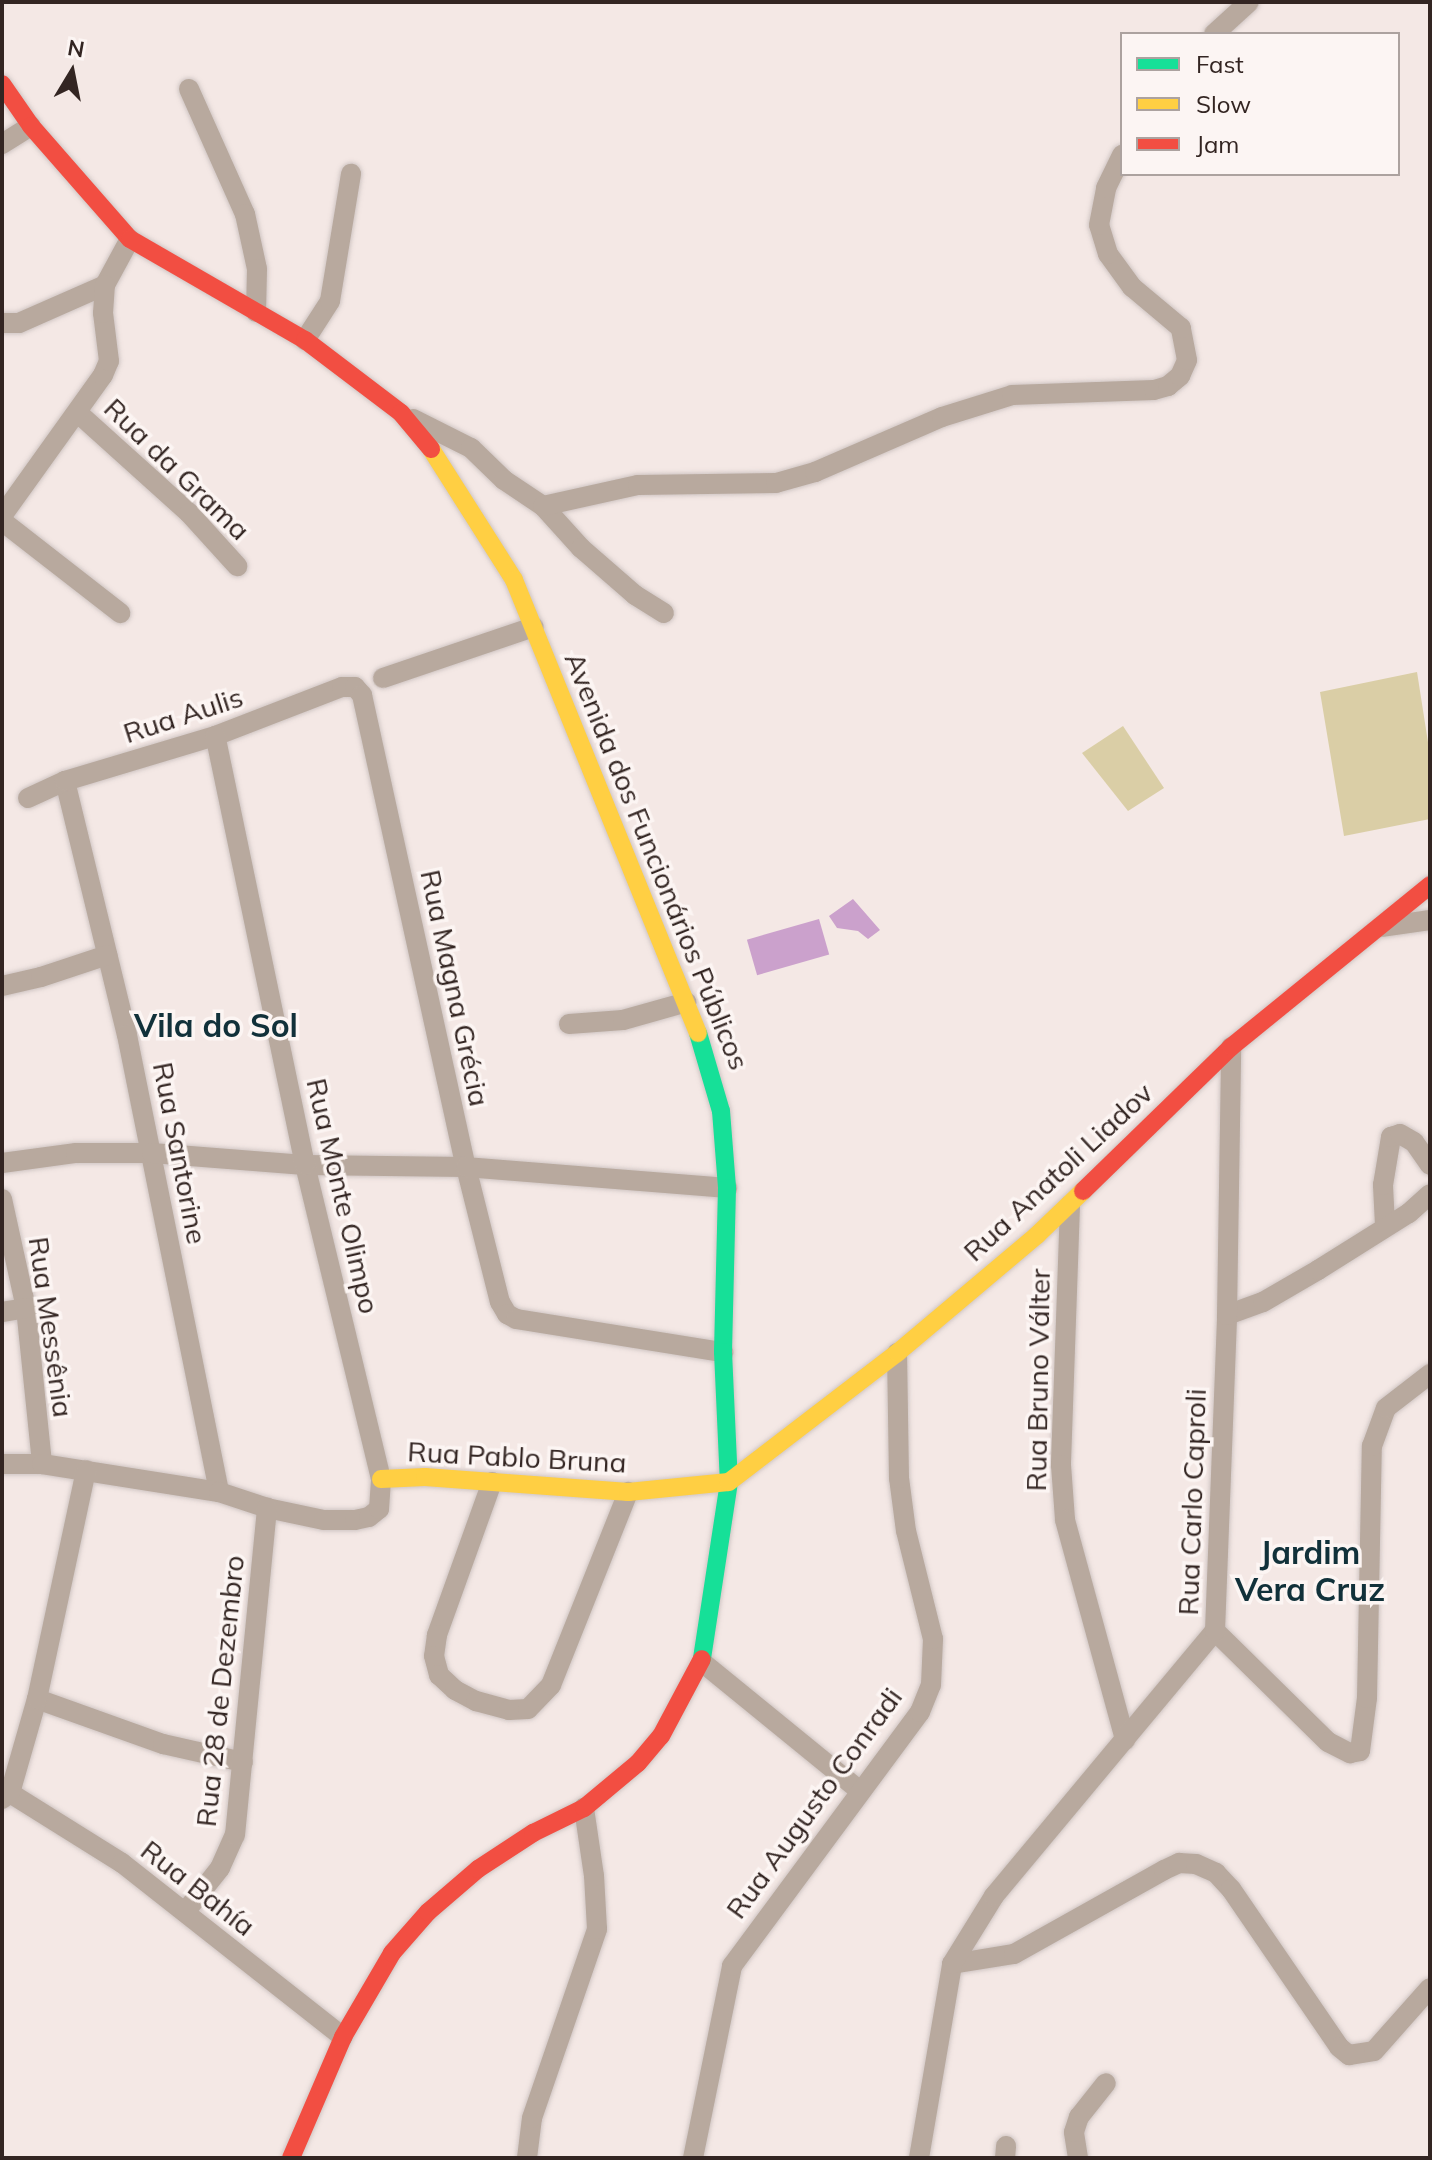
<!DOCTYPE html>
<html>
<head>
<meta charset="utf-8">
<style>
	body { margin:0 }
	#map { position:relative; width:1432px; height:2160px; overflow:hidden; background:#f4e8e5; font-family:Mulish,sans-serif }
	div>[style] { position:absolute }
	.green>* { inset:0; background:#dacea6 }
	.water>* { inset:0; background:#cba1cc; transform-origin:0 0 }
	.roads { filter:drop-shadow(0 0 2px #d0c6c4) drop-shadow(0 0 2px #d0c6c4) }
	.street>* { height:20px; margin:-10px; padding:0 10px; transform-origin:10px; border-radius:10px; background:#b8a99e }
	.fast>* { height:18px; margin:-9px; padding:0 9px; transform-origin:9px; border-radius:9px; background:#16e098 }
	.slow>* { height:18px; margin:-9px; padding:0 9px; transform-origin:9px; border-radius:9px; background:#ffcf43 }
	.jam>* { height:18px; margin:-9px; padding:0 9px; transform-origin:9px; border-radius:9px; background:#f24e42 }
	span { translate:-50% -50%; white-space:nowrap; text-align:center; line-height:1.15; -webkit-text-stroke:7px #fcf5f3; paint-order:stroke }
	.street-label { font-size:28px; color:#332522 }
	.quarter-label { font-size:32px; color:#11313a; font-weight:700 }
	.frame { position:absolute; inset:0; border:4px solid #332522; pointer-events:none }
	.legend { position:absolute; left:1120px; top:32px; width:280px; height:144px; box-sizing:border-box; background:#fcf5f3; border:2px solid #aca29f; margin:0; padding:10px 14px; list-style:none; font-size:24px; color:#332522 }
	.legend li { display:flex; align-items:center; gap:16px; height:40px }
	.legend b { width:40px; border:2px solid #aca29f }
	.north { position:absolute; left:32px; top:32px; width:80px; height:80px; -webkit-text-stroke:6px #fcf5f3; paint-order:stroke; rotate:10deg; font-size:22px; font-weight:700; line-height:32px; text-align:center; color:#332522 }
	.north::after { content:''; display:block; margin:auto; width:28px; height:36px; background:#332522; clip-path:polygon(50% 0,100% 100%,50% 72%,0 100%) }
</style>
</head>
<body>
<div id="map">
	<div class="green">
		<div style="clip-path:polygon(1417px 672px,1430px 755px,1430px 819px,1344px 836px,1320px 692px)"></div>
		<div style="clip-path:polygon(1123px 726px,1164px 788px,1128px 811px,1082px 753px)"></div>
	</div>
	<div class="water">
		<div style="clip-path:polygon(853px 899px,880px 930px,868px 939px,858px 931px,837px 928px,829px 916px)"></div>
		<div style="left:819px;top:919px;width:37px;height:75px;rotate:74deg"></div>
	</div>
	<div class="roads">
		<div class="street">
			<div style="left:1214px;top:34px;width:47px;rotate:-42.4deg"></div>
			<div style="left:189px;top:89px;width:137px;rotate:65.9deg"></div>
			<div style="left:245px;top:214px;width:56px;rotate:77.7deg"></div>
			<div style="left:257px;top:269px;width:43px;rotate:91.3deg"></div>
			<div style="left:2px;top:144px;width:34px;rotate:-32deg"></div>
			<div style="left:2px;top:323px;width:17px"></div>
			<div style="left:19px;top:323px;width:94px;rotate:-23.8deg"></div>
			<div style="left:105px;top:285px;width:52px;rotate:-61.5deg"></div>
			<div style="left:305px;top:340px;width:46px;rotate:-57.3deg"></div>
			<div style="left:330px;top:301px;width:129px;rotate:-80.6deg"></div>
			<div style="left:78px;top:413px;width:149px;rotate:42deg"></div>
			<div style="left:189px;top:513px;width:72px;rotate:47.8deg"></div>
			<div style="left:413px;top:419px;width:65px;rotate:26.6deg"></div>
			<div style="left:471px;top:448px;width:46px;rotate:44.1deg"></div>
			<div style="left:504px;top:480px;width:47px;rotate:33.7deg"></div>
			<div style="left:543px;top:506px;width:57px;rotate:47.9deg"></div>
			<div style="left:581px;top:548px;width:72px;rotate:41deg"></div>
			<div style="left:635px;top:595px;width:34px;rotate:32deg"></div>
			<div style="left:543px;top:506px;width:97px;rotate:-12.5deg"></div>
			<div style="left:638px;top:485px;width:138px;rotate:-0.8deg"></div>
			<div style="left:776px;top:483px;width:41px;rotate:-15.8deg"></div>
			<div style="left:815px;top:472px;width:138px;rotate:-23.4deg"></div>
			<div style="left:942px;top:417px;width:73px;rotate:-17.4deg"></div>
			<div style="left:1012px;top:395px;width:142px;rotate:-2deg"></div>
			<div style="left:1154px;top:390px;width:15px;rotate:-16deg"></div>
			<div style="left:1168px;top:386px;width:16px;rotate:-40deg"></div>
			<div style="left:1180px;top:376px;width:17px;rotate:-66deg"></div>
			<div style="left:1187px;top:360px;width:33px;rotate:-101deg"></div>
			<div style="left:1181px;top:328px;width:64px;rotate:-140.1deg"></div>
			<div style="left:1132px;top:287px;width:41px;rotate:-126deg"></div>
			<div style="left:1108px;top:254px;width:30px;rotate:-107deg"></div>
			<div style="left:1099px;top:225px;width:38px;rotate:-79deg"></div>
			<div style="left:1106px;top:188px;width:37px;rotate:-64deg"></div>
			<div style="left:2px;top:516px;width:173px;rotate:-54.4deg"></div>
			<div style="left:103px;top:375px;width:15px;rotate:-67deg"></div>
			<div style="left:109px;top:361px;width:48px;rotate:-97.1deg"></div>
			<div style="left:103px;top:313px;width:28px;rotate:-86deg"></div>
			<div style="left:2px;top:521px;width:150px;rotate:37.9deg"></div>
			<div style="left:383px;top:678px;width:159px;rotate:-18.7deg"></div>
			<div style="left:65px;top:781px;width:261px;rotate:76.3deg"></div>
			<div style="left:127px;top:1035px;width:466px;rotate:78.6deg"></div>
			<div style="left:28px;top:798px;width:41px;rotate:-24.7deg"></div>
			<div style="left:65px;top:781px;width:157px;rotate:-16.7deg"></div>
			<div style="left:215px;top:736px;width:136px;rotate:-21.1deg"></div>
			<div style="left:342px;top:687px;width:13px"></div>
			<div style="left:355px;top:687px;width:11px;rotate:49deg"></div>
			<div style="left:362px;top:695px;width:483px;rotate:77.6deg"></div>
			<div style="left:466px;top:1167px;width:139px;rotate:75.9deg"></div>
			<div style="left:500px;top:1302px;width:14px;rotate:60deg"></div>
			<div style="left:507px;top:1314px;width:10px;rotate:29deg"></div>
			<div style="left:516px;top:1319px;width:210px;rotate:9.1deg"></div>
			<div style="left:1382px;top:927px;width:49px;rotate:-8.3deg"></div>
			<div style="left:2px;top:986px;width:40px;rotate:-13deg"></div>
			<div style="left:41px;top:977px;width:70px;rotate:-18.4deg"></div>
			<div style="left:569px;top:1024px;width:54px;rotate:-4.2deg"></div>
			<div style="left:623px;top:1020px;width:66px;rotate:-15.7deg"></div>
			<div style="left:2px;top:1163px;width:75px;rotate:-7.7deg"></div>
			<div style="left:76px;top:1153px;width:76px"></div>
			<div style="left:152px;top:1153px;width:153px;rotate:4.5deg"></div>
			<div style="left:305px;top:1165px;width:161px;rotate:0.7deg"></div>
			<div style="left:466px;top:1167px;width:262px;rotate:4.6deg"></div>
			<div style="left:2px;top:1199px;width:112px;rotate:77.6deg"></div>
			<div style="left:26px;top:1308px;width:157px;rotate:84.1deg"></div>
			<div style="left:1070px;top:1205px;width:260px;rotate:92deg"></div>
			<div style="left:1061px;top:1465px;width:55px;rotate:85.8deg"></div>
			<div style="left:1065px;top:1520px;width:228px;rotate:74.7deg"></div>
			<div style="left:1385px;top:1225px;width:40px;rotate:-92.9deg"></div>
			<div style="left:1383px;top:1185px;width:49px;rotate:-80.5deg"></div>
			<div style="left:1391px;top:1137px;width:9px;rotate:-18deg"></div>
			<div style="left:1400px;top:1134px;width:16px;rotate:30deg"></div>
			<div style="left:1414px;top:1142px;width:28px;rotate:55deg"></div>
			<div style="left:2px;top:1312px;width:24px;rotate:-9deg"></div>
			<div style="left:1227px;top:1315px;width:38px;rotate:-20deg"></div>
			<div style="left:1263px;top:1302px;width:64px;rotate:-30.2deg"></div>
			<div style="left:1318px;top:1270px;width:107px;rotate:-32.1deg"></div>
			<div style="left:1409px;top:1213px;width:28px;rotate:-42deg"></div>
			<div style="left:2px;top:1464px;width:40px"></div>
			<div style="left:42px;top:1464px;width:179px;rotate:9deg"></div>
			<div style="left:219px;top:1492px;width:51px;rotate:18.4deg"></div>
			<div style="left:267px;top:1508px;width:58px;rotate:11.9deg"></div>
			<div style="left:324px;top:1520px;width:31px"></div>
			<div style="left:355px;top:1520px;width:14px;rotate:-12deg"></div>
			<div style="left:369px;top:1517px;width:13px;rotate:-39deg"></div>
			<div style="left:379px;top:1509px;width:30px;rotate:-86deg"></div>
			<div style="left:381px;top:1479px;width:323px;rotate:-103.6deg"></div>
			<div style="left:305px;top:1165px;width:438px;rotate:-101.8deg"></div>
			<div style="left:492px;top:1482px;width:163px;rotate:109.8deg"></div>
			<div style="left:437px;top:1635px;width:21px;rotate:98deg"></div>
			<div style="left:434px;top:1656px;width:20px;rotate:75deg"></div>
			<div style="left:439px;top:1675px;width:22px;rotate:43deg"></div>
			<div style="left:455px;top:1690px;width:24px;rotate:28deg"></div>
			<div style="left:476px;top:1701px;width:34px;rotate:15deg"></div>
			<div style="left:509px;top:1710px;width:19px;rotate:-3deg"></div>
			<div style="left:528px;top:1709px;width:33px;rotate:-46deg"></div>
			<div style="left:551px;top:1685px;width:208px;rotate:-68.2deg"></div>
			<div style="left:1215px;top:1631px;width:158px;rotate:44.5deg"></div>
			<div style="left:1328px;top:1742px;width:25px;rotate:27deg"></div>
			<div style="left:1350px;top:1753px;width:10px;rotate:-11deg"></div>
			<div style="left:1360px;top:1751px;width:53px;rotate:-82.5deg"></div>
			<div style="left:1367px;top:1698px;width:252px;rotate:-88.9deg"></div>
			<div style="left:1372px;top:1446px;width:40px;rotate:-69.8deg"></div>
			<div style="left:1386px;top:1408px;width:56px;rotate:-37.7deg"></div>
			<div style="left:702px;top:1662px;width:204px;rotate:39.2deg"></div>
			<div style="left:37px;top:1699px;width:134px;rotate:19.7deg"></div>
			<div style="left:163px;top:1744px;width:82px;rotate:12.7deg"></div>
			<div style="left:10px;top:1793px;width:132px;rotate:32deg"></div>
			<div style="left:122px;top:1863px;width:281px;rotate:38.2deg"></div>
			<div style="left:2px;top:1799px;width:10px;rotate:-37deg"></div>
			<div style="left:10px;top:1793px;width:98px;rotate:-74deg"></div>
			<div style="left:37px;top:1699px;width:234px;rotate:-77.9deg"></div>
			<div style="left:185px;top:1912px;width:56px;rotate:-51.5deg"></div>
			<div style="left:220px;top:1868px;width:36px;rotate:-66deg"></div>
			<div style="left:235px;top:1835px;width:329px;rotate:-84.4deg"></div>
			<div style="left:952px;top:1964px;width:63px;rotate:-9.2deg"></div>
			<div style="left:1014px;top:1954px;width:172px;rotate:-29.2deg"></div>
			<div style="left:1164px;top:1870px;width:17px;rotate:-25deg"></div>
			<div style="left:1179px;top:1863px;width:17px;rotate:3deg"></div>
			<div style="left:1196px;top:1864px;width:22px;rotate:24deg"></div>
			<div style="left:1216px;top:1873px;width:22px;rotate:47deg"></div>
			<div style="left:1231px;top:1889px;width:191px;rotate:55.6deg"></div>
			<div style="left:1339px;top:2047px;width:13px;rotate:39deg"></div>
			<div style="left:1349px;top:2055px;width:25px;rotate:-9deg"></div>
			<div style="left:1374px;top:2051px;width:84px;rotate:-48.4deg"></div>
			<div style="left:527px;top:2158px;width:40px;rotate:-82.9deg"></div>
			<div style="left:532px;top:2118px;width:200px;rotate:-71deg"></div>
			<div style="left:597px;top:1929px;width:53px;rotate:-93.2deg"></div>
			<div style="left:594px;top:1876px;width:69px;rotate:-98.4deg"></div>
			<div style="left:693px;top:2158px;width:196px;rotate:-78.5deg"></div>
			<div style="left:732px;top:1966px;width:316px;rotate:-53.5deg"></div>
			<div style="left:920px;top:1712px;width:29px;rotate:-68deg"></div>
			<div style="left:931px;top:1685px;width:46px;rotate:-87.5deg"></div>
			<div style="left:933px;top:1639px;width:111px;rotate:-104deg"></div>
			<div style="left:906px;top:1531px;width:53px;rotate:-97.5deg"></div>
			<div style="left:899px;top:1478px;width:125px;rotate:-90.9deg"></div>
			<div style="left:919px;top:2158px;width:197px;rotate:-80.3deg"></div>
			<div style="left:952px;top:1964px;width:80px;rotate:-58.3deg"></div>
			<div style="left:994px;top:1896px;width:345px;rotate:-50.2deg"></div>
			<div style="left:1215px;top:1631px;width:316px;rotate:-87.8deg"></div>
			<div style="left:1227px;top:1315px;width:268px;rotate:-89.1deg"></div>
			<div style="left:1005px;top:2158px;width:12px;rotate:-85deg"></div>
			<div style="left:1078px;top:2158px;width:26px;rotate:-99deg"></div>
			<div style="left:1074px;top:2132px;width:16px;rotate:-72deg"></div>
			<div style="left:1079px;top:2117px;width:43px;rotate:-51.5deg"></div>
		</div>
		<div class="fast">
			<div style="left:698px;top:1033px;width:81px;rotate:73.6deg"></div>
			<div style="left:721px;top:1111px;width:77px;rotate:85.5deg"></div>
			<div style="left:727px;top:1188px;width:164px;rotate:91.4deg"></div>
			<div style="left:723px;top:1352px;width:130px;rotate:87.4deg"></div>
			<div style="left:729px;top:1482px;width:179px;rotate:98.7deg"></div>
		</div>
		<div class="slow">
			<div style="left:431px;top:449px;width:155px;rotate:57.6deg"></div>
			<div style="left:514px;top:580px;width:489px;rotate:67.9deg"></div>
			<div style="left:381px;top:1479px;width:44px;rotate:-2.6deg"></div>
			<div style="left:425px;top:1477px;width:204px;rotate:4.2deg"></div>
			<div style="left:628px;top:1492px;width:101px;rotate:-5.7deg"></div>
			<div style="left:729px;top:1482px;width:212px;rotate:-37.5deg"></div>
			<div style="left:897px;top:1353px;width:183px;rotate:-40.1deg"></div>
			<div style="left:1037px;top:1235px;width:64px;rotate:-43.7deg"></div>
		</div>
		<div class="jam">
			<div style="left:2px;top:84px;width:51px;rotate:55.4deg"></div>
			<div style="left:31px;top:126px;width:150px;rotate:48.8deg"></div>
			<div style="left:130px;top:239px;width:202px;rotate:30deg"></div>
			<div style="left:305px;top:340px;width:121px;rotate:37.2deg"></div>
			<div style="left:401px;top:413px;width:47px;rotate:50.2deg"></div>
			<div style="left:1083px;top:1191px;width:206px;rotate:-44.2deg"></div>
			<div style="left:1231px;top:1047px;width:257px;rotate:-39.1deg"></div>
			<div style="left:291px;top:2158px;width:132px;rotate:-66.7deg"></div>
			<div style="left:343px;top:2037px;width:97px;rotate:-59.7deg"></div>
			<div style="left:392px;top:1953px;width:55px;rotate:-48.7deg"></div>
			<div style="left:428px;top:1912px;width:66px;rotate:-40.7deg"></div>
			<div style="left:478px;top:1869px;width:66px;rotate:-33.2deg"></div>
			<div style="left:533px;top:1833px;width:57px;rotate:-26.1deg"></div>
			<div style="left:584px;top:1808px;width:70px;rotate:-39.8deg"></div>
			<div style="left:638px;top:1763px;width:35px;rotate:-50deg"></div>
			<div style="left:661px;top:1736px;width:87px;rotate:-62deg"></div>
		</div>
	</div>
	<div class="street-label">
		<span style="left:177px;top:469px;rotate:44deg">Rua da Grama</span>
		<span style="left:183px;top:715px;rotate:-18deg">Rua Aulis</span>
		<span style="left:657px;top:861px;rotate:68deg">Avenida dos Funcionários Públicos</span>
		<span style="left:455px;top:988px;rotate:78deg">Rua Magna Grécia</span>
		<span style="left:180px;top:1153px;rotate:79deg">Rua Santorine</span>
		<span style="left:1058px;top:1172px;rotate:-43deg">Rua Anatoli Liadov</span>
		<span style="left:343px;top:1196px;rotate:77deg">Rua Monte Olimpo</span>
		<span style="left:51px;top:1327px;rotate:82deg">Rua Messênia</span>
		<span style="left:1038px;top:1380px;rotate:-89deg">Rua Bruno Válter</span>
		<span style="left:517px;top:1457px;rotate:3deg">Rua Pablo Bruna</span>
		<span style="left:1192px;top:1502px;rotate:-88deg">Rua Carlo Caproli</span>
		<span style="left:220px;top:1691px;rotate:-84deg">Rua 28 de Dezembro</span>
		<span style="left:814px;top:1803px;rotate:-54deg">Rua Augusto Conradi</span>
		<span style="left:198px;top:1888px;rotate:38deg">Rua Bahía</span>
	</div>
	<div class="quarter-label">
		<span style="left:216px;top:1025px">Vila do Sol</span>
		<span style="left:1310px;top:1571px">Jardim<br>Vera Cruz</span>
	</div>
	<div class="frame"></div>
	<ul class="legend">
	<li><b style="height:10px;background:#16e098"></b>Fast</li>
	<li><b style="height:10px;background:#ffcf43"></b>Slow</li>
	<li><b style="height:10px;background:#f24e42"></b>Jam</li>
	</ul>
	<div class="north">N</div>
</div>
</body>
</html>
